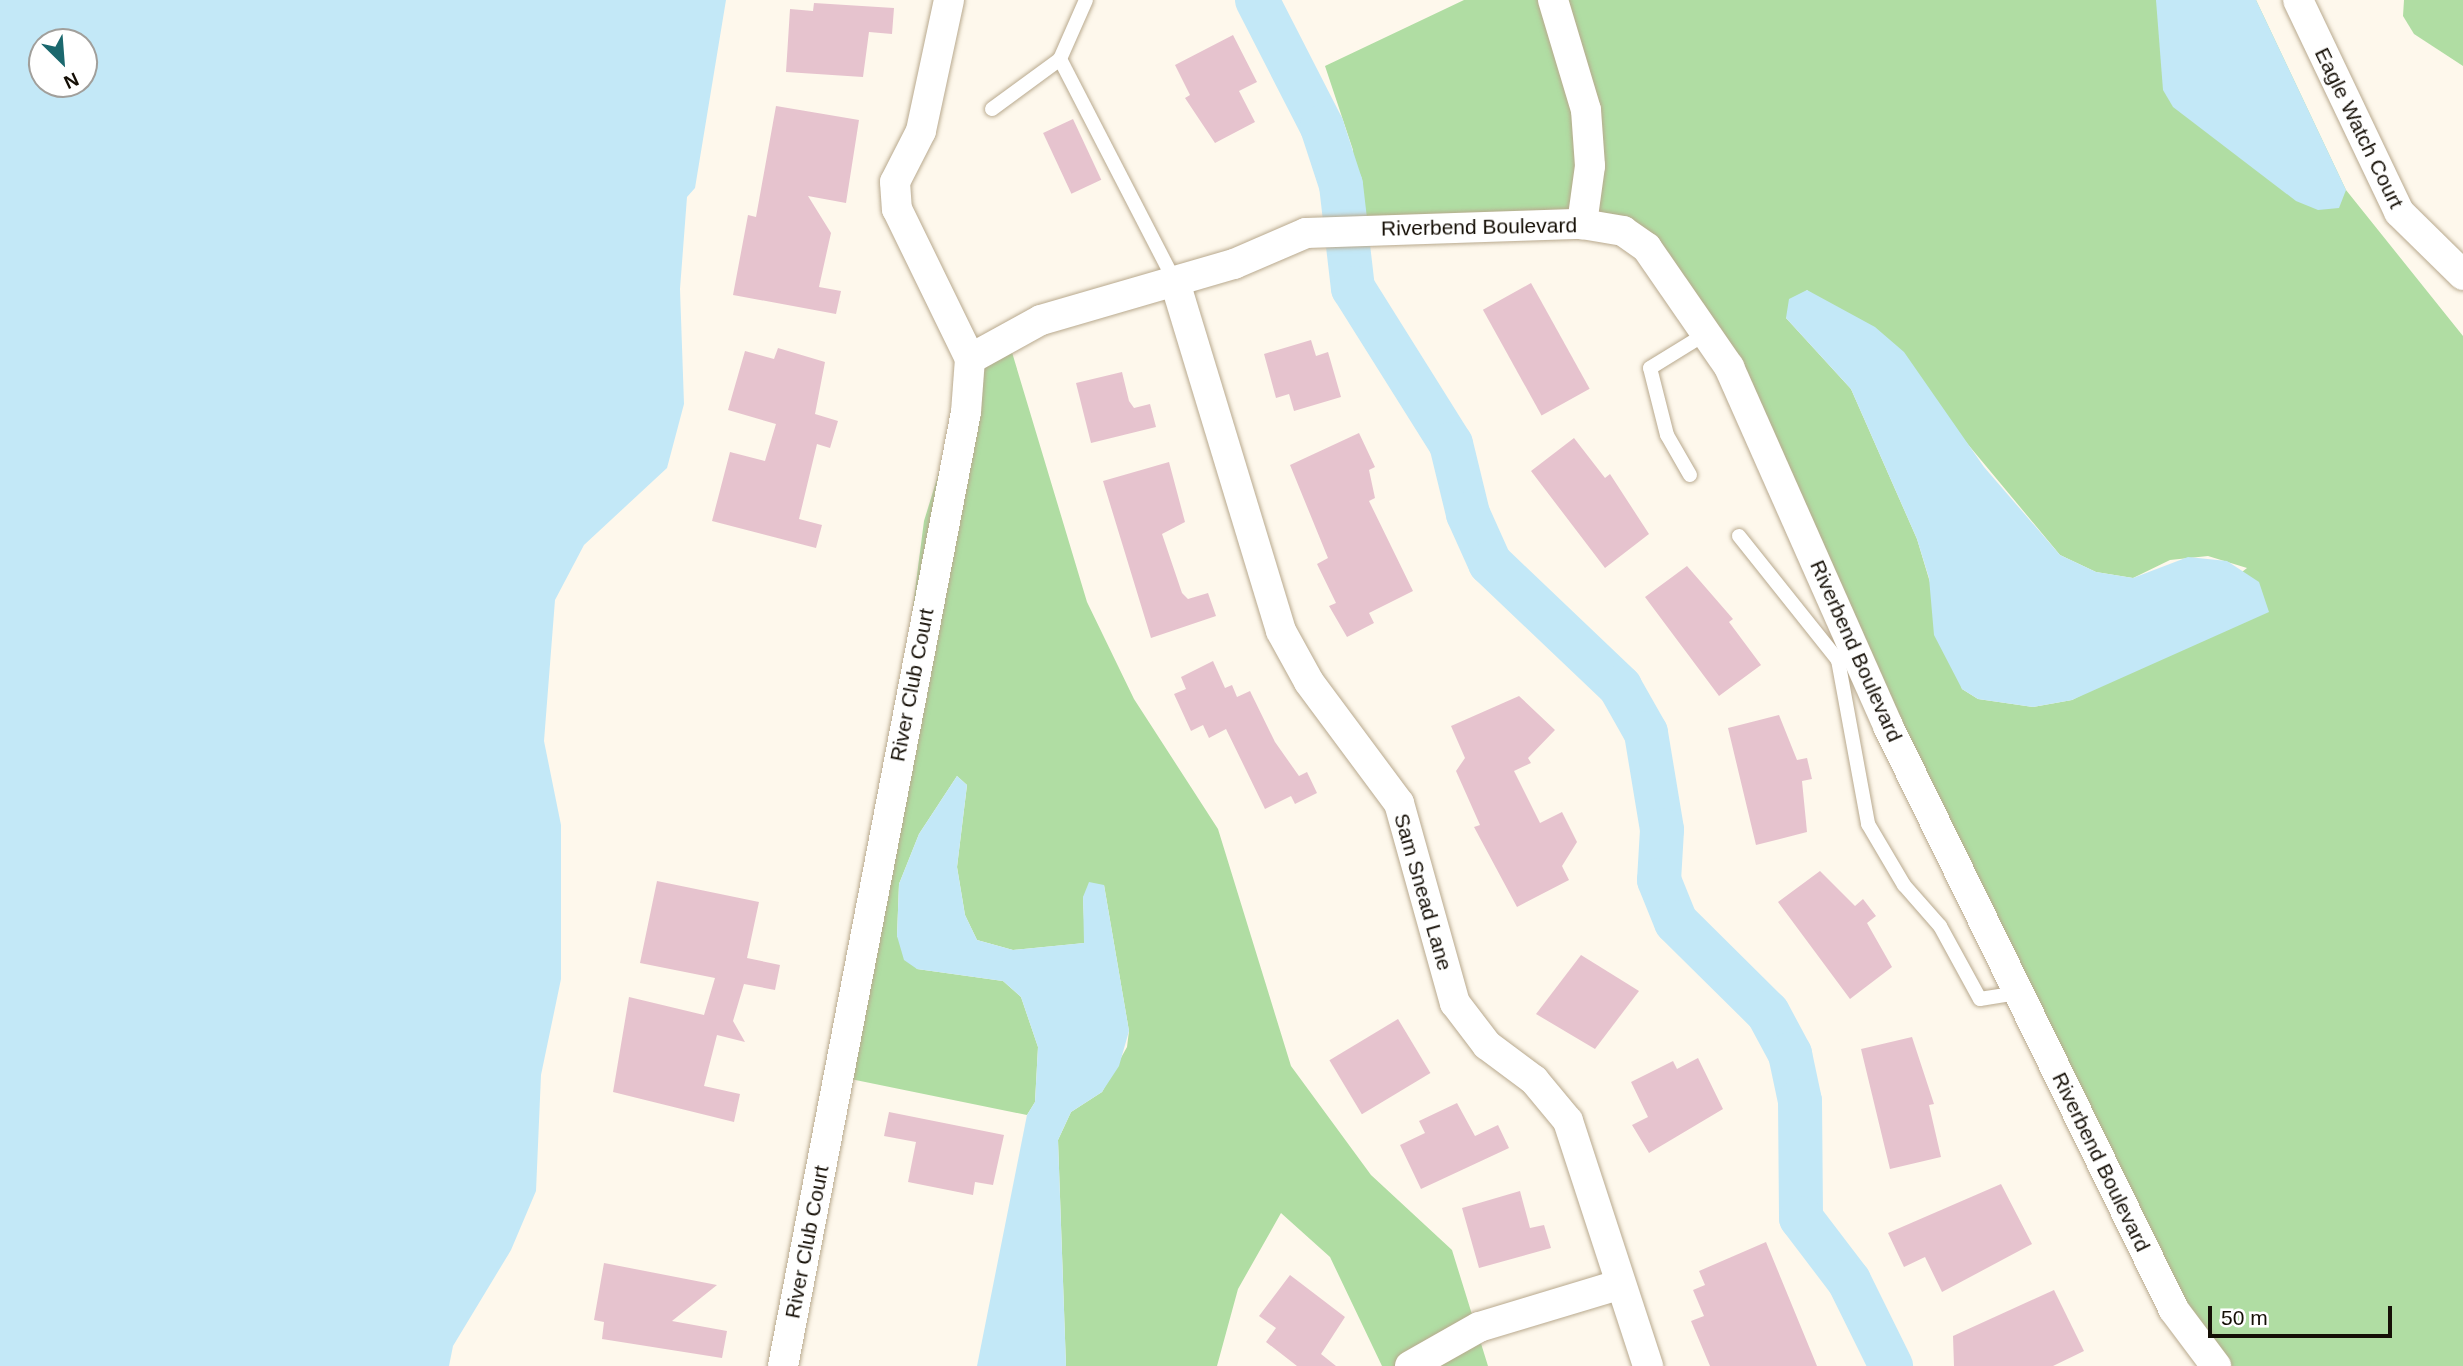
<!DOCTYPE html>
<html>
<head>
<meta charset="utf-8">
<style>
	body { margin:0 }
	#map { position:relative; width:2463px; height:1366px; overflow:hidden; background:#fef8ec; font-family:Arial,sans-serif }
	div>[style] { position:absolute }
	.green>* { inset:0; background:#b0dda3 }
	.water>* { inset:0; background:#c3e8f7 }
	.river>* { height:44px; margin:-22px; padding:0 22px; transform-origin:22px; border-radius:22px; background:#c3e8f7 }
	.building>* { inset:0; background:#e6c3ce; transform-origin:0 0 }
	.roads { filter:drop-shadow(0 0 2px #b8a98e) drop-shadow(0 0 2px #b8a98e) }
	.lane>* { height:14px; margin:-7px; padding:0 7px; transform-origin:7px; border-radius:7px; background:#fff }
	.street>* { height:30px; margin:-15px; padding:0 15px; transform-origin:15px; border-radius:15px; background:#fff }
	span { translate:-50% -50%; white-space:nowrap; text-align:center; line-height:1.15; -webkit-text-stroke:5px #fff; paint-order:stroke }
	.street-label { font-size:21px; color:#150f06 }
	.north { position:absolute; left:28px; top:28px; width:70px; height:70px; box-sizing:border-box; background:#fff; border:2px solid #a19f9b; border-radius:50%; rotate:155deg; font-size:19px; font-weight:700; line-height:28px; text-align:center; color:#150f06 }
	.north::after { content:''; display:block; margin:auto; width:24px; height:32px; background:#1b686e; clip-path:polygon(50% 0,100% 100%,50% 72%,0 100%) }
	.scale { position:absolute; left:2208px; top:1306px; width:184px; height:32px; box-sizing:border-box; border:4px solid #150f06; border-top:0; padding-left:9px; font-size:21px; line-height:24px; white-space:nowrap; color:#150f06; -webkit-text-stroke:5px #fff; paint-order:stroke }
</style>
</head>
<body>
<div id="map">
	<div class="green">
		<div style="clip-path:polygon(evenodd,1464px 0,2256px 0,2346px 190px,2463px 336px,2463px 1366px,2200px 1366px,1708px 349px,1669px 286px,1610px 237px,1355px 234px,1353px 150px,1325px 66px,1464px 0,1807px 290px,1961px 436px,2060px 555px,2096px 572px,2133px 578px,2170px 560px,2208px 556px,2247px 568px,2097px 687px,2072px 700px,2033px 707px,1978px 699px,1962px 689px,1917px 539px,1851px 389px,1786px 318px,1807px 290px)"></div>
		<div style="clip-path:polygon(2404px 0,2463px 0,2463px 66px,2414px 34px,2403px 16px)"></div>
		<div style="clip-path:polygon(1008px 339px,1087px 602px,1134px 699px,1218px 829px,1291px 1066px,1371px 1175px,1452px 1250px,1488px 1366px,1382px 1366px,1330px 1257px,1281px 1213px,1238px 1289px,1217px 1366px,1066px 1366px,1058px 1140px,1071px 1112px,1102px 1092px,1127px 1047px,1129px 1031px,1104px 885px,1083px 897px,1085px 943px,1013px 950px,977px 940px,965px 915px,957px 867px,967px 785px,957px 776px,919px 834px,899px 884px,897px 936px,917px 969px,1003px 981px,1021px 997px,1038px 1047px,1035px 1102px,1027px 1115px,831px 1075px,889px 792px,924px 521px,971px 368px)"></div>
	</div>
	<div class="water">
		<div style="clip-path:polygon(evenodd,0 0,726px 0,695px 188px,687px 197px,680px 289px,684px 404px,667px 468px,584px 545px,555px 600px,544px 741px,561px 825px,561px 979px,541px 1075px,536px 1191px,511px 1250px,453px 1346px,449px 1366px,0 1366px,0 0,42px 42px,84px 42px,84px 84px,42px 84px,42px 42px)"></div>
		<div style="clip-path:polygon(2156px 0,2256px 0,2346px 190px,2339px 208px,2318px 210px,2296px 201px,2173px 107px,2163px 90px)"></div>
		<div style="clip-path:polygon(1807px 290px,1875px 327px,1904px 352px,1984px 467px,2060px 555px,2096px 572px,2133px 578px,2188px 557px,2227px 561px,2259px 582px,2269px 612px,2072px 700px,2033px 707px,1978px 699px,1962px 689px,1934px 635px,1929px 578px,1917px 539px,1851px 389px,1786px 318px,1789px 299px)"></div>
		<div style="clip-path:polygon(957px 776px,967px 785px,957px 867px,965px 915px,977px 940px,1013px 950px,1084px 943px,1083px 897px,1089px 882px,1104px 885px,1129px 1031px,1119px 1066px,1102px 1092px,1071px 1112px,1058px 1140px,1066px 1366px,977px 1366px,1027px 1115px,1035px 1102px,1038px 1047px,1021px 997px,1003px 981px,917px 969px,904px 960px,897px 936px,899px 884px,919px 834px)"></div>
	</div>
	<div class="river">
		<div style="left:1257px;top:0;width:143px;rotate:62.9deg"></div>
		<div style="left:1322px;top:127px;width:61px;rotate:71.9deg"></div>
		<div style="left:1341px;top:185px;width:104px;rotate:83.4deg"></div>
		<div style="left:1353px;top:288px;width:184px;rotate:57.9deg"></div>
		<div style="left:1451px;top:444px;width:72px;rotate:76.3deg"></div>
		<div style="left:1468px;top:514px;width:54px;rotate:65.8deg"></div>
		<div style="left:1490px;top:563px;width:180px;rotate:43.6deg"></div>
		<div style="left:1620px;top:687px;width:53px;rotate:60.5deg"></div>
		<div style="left:1646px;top:733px;width:98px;rotate:80.6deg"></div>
		<div style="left:1662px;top:830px;width:50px;rotate:93.4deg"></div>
		<div style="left:1659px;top:880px;width:45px;rotate:68deg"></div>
		<div style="left:1676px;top:922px;width:129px;rotate:44.7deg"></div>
		<div style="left:1768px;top:1013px;width:47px;rotate:61.8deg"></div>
		<div style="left:1790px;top:1054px;width:48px;rotate:78deg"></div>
		<div style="left:1800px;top:1101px;width:117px;rotate:89.5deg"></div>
		<div style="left:1801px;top:1218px;width:79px;rotate:52.7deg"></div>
		<div style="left:1849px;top:1281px;width:95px;rotate:63.7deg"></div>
	</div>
	<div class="building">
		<div style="clip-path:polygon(814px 3px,894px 8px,892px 34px,869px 32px,863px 77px,786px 72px,790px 9px,813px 11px)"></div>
		<div style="clip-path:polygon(1233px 35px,1257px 82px,1239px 91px,1255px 122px,1215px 143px,1185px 98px,1190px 95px,1175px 65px)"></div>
		<div style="clip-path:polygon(776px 106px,859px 120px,846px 203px,808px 196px,831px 233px,819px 287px,841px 291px,836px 314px,733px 295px,748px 215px,756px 217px)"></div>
		<div style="left:1073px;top:119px;width:67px;height:33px;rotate:65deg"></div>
		<div style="left:1531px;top:283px;width:121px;height:55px;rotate:61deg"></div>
		<div style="clip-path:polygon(1311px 340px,1316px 356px,1328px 352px,1341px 397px,1294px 411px,1289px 394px,1276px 398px,1264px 354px)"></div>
		<div style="clip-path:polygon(778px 348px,825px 362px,815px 414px,838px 421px,830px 448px,817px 444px,799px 519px,822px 525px,816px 548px,712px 521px,730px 452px,765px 461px,776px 424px,728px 410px,745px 351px,774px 359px)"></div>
		<div style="clip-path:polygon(1122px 372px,1129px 401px,1134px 408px,1150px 404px,1156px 427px,1091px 443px,1076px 383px)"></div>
		<div style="clip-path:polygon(1359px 433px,1375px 467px,1369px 470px,1375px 498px,1369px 501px,1413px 591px,1369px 613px,1374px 623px,1347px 637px,1329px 606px,1336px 603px,1317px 564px,1328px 558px,1290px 465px)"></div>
		<div style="clip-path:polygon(1574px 438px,1605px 478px,1610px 474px,1649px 534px,1605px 568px,1531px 471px)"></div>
		<div style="clip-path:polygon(1169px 462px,1185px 522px,1162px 534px,1182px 593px,1188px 599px,1208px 593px,1216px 616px,1151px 638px,1103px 481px)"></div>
		<div style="clip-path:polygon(1687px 566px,1733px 619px,1729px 622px,1761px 665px,1719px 696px,1645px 597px)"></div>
		<div style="clip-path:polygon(1213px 661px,1225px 688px,1232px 685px,1237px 697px,1250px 691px,1275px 742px,1299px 776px,1307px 772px,1317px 793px,1295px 804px,1291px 796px,1265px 809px,1226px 729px,1209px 738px,1203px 725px,1191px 731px,1174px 694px,1186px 689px,1181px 677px)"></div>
		<div style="clip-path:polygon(1519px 696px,1555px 730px,1528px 758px,1531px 763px,1514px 771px,1540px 823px,1562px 812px,1577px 842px,1562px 866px,1569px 880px,1517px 907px,1474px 827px,1480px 825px,1456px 771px,1465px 758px,1451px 726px)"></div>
		<div style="clip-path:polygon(1779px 715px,1797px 760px,1807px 758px,1812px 779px,1802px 781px,1807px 832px,1756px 845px,1728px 728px)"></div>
		<div style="clip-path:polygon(1820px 871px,1855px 906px,1863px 899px,1876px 916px,1867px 923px,1892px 967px,1850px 999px,1778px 902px)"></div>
		<div style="clip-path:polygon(657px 881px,759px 902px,747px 958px,780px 965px,775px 990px,744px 984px,733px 1021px,745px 1042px,717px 1035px,704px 1086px,740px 1094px,734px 1122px,613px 1092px,629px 997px,704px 1015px,715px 978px,640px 963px)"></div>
		<div style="clip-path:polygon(1581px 955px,1639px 991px,1595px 1049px,1536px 1014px)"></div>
		<div style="left:1398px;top:1019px;width:63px;height:80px;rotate:59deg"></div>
		<div style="clip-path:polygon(1912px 1037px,1934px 1104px,1929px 1105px,1941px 1157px,1890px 1169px,1861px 1049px)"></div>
		<div style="clip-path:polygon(1698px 1058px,1723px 1109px,1649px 1153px,1632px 1125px,1648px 1117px,1631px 1082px,1673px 1061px,1677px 1069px)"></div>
		<div style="clip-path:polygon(1457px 1103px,1475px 1136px,1498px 1125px,1509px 1148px,1421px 1189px,1400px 1145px,1425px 1133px,1419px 1121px)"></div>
		<div style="clip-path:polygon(889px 1112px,1004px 1135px,993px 1185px,975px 1182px,973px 1195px,908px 1182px,916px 1142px,884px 1136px)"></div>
		<div style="clip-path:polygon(2001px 1184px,2032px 1244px,1942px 1292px,1925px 1257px,1904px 1267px,1888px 1233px)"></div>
		<div style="clip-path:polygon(1520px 1191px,1530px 1228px,1544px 1225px,1551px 1248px,1479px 1268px,1462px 1208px)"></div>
		<div style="clip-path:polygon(1766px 1242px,1817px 1366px,1710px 1366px,1691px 1321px,1704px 1316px,1693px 1290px,1705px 1285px,1699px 1271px)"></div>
		<div style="clip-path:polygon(604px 1263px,717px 1285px,672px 1321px,727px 1331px,722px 1358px,602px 1339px,604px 1322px,594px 1320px)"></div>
		<div style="clip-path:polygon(1290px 1275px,1345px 1317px,1321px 1354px,1336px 1366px,1297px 1366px,1266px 1342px,1276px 1328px,1259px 1316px)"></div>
		<div style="clip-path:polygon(2054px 1290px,2084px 1351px,2053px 1366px,1954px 1366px,1953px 1336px)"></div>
	</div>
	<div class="roads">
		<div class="lane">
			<div style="left:1060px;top:59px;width:64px;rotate:-66.2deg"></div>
			<div style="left:992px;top:109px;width:84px;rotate:-36.3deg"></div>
			<div style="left:1060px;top:59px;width:251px;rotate:62.7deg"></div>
			<div style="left:1690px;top:475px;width:46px;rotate:-119.9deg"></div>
			<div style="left:1667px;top:435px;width:69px;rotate:-104.2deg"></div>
			<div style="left:1650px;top:368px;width:67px;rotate:-31.6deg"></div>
			<div style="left:1739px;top:536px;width:159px;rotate:51.4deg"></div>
			<div style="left:1854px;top:647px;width:21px;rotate:141deg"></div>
			<div style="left:1838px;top:660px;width:167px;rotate:79.6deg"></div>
			<div style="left:1868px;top:824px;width:71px;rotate:59.5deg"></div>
			<div style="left:1904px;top:885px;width:55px;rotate:48.7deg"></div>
			<div style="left:1940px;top:926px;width:83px;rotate:61.3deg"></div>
			<div style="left:1980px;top:999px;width:39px;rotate:-9deg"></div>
		</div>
		<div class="street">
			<div style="left:949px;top:0;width:134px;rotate:102.1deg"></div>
			<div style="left:921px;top:131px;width:57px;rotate:117deg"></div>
			<div style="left:895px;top:182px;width:27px;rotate:86deg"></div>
			<div style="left:897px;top:209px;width:167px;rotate:64deg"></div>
			<div style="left:1553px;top:0;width:115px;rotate:73.3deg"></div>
			<div style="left:1586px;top:110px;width:56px;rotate:85.9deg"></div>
			<div style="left:1590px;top:166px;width:59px;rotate:97.9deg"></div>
			<div style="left:2298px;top:0;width:235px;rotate:64.5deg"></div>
			<div style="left:2399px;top:212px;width:90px;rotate:44.5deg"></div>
			<div style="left:1175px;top:282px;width:365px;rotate:73.1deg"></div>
			<div style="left:1281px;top:631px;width:58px;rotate:61.2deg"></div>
			<div style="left:1309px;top:682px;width:151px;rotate:53.4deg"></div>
			<div style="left:1399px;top:803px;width:208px;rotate:74.4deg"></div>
			<div style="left:1455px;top:1003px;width:53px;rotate:52.7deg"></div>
			<div style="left:1487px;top:1045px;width:59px;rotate:36.7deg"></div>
			<div style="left:1534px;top:1080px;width:53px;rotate:50.3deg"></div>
			<div style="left:1568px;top:1121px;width:258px;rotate:71.9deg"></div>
			<div style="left:783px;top:1366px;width:971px;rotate:-79.14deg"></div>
			<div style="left:966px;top:412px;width:53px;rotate:-85.7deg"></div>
			<div style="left:970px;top:359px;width:81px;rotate:-28.8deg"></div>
			<div style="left:1041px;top:320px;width:201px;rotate:-16.2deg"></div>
			<div style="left:1234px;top:264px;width:78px;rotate:-23.3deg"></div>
			<div style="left:1306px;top:233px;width:276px;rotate:-1.9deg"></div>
			<div style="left:1582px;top:224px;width:42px;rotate:9.7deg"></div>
			<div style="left:1623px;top:231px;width:29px;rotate:35deg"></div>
			<div style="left:1647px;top:248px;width:145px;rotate:55.4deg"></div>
			<div style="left:1729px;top:367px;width:393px;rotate:66.1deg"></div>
			<div style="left:1888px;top:726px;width:650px;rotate:63.91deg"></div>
			<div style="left:2174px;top:1310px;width:70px;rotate:53.1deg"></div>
			<div style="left:1410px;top:1366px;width:79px;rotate:-29.5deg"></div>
			<div style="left:1479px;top:1327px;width:145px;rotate:-16.8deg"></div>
		</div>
	</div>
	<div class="street-label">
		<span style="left:2359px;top:128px;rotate:64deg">Eagle Watch Court</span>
		<span style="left:1479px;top:227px;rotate:-1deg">Riverbend Boulevard</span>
		<span style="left:1856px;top:651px;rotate:66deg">Riverbend Boulevard</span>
		<span style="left:912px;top:685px;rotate:-79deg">River Club Court</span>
		<span style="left:1423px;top:892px;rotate:74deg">Sam Snead Lane</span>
		<span style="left:2101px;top:1162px;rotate:64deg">Riverbend Boulevard</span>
		<span style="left:807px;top:1242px;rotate:-79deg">River Club Court</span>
	</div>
	<div class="north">N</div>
	<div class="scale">50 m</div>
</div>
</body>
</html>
